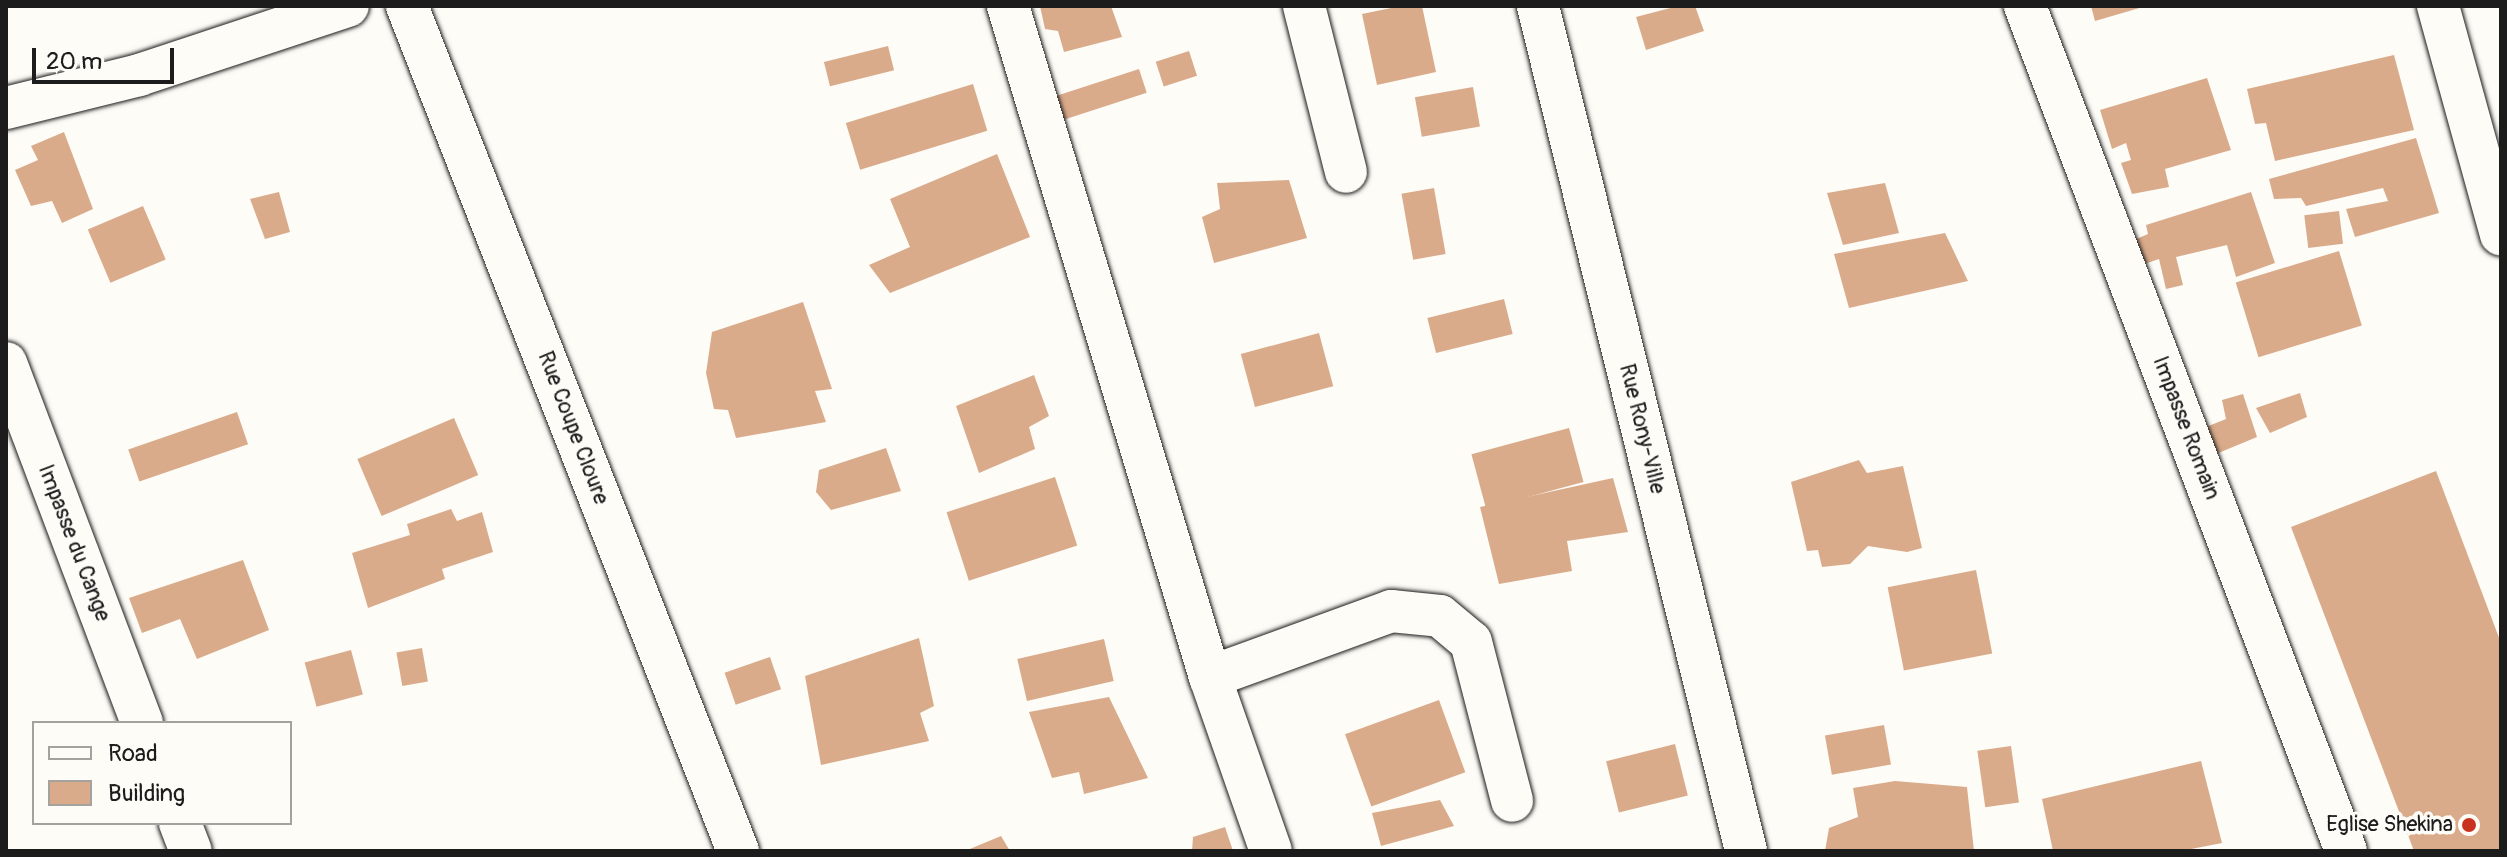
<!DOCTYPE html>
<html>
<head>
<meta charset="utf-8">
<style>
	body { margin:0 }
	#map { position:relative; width:2507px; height:857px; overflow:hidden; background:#fdfcf7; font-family:Pangolin,sans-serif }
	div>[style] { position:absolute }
	.building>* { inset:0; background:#daab8b; transform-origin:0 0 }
	.roads { filter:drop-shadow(0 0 2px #1c1c1c) drop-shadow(0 0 2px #1c1c1c) }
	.minor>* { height:42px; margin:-21px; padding:0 21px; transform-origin:21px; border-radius:21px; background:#fdfcf7 }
	.dots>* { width:22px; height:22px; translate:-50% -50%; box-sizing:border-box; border:4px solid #fdfcf7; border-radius:50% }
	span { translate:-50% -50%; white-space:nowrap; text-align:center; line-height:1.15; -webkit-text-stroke:7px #fdfcf7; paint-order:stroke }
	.street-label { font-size:22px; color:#1c1c1c }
	.poi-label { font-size:22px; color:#1c1c1c }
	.right { translate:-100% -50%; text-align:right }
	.frame { position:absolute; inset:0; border:8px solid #1c1c1c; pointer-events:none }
	.legend { position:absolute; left:32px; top:721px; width:260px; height:104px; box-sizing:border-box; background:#fdfcf7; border:2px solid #a3a29f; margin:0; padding:10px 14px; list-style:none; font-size:24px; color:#1c1c1c }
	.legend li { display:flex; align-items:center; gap:16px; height:40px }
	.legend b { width:40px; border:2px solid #a3a29f }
	.scale { position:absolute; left:32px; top:48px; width:142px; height:36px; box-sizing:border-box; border:4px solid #1c1c1c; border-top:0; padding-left:10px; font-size:24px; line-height:28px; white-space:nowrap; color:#1c1c1c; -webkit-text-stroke:6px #fdfcf7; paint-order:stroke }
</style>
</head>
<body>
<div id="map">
	<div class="building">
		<div style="clip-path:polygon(1040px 6px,1111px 6px,1122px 37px,1064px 52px,1058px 31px,1045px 29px)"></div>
		<div style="clip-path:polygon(1401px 6px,1422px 6px,1436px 72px,1377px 85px,1362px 14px)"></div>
		<div style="clip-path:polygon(1678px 6px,1695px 6px,1704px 31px,1646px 50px,1636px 17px)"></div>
		<div style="clip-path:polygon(2091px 6px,2143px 6px,2143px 7px,2095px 21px)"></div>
		<div style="left:888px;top:46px;width:25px;height:66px;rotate:76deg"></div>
		<div style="left:1189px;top:51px;width:26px;height:35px;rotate:72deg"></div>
		<div style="clip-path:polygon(2394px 55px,2414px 130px,2275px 161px,2266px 123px,2255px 124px,2247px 89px)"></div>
		<div style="left:1139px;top:69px;width:25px;height:97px;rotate:72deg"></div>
		<div style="clip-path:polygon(2207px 78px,2231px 150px,2165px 169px,2169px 187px,2132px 194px,2121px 163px,2131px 160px,2126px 143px,2112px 149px,2100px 110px)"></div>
		<div style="left:973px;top:84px;width:49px;height:133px;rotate:73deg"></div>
		<div style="left:1473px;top:87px;width:40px;height:59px;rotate:80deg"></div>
		<div style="clip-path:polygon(64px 132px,93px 209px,62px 223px,52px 201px,31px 206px,15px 170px,38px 160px,31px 146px)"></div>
		<div style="clip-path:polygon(2416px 138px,2439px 213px,2355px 237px,2346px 209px,2388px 201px,2383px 188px,2306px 206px,2301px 198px,2274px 199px,2269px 179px)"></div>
		<div style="clip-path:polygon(997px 154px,1030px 237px,890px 293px,869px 265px,910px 247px,890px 199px)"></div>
		<div style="clip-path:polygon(1289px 180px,1307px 238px,1214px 263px,1202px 217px,1220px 209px,1217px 183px)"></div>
		<div style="clip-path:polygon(1885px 183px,1899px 233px,1843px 245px,1827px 193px)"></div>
		<div style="left:1434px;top:188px;width:67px;height:33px;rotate:80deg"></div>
		<div style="clip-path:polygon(279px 192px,290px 232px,265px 239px,250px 199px)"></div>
		<div style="clip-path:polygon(2251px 192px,2275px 263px,2236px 277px,2227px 245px,2176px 257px,2183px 285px,2166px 289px,2159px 259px,2136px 267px,2127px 243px,2148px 234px,2146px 225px)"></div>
		<div style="left:143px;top:206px;width:58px;height:60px;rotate:67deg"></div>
		<div style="left:2339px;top:211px;width:33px;height:35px;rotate:83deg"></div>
		<div style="clip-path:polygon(1945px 233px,1968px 281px,1849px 308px,1834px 254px)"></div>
		<div style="left:2339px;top:251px;width:78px;height:108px;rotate:73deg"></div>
		<div style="left:1504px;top:299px;width:36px;height:79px;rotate:76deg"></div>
		<div style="clip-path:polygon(803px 302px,832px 389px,815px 391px,826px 422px,736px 438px,728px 410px,714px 409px,706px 373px,712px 332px)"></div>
		<div style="left:1319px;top:333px;width:55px;height:81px;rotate:75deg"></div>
		<div style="clip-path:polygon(1034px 375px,1049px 416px,1029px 427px,1035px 449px,979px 473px,956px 406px)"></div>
		<div style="clip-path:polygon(2300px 393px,2307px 417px,2270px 433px,2256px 408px)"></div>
		<div style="clip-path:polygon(2243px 394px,2257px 437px,2216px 454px,2206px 427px,2226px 419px,2222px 400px)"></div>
		<div style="left:237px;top:412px;width:34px;height:115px;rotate:71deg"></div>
		<div style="left:454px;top:418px;width:62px;height:105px;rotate:67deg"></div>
		<div style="left:1569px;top:428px;width:56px;height:101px;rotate:75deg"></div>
		<div style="clip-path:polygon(886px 448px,901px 491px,831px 510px,816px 492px,819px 470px)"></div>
		<div style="clip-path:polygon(1859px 460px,1867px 473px,1903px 466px,1922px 548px,1907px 552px,1868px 546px,1850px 564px,1822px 567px,1818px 550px,1807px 551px,1791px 482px)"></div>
		<div style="clip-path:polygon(2436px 471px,2501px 643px,2501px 851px,2414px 851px,2291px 527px)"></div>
		<div style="left:1055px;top:477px;width:72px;height:114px;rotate:72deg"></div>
		<div style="clip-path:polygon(1613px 478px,1628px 532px,1567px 541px,1572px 571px,1499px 584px,1480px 507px)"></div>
		<div style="clip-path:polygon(451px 509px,457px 521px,482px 512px,493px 552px,442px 569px,445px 579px,368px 608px,352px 553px,410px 535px,407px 524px)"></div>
		<div style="clip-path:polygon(243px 560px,269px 630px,197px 659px,180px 619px,142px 633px,129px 598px)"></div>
		<div style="left:1976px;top:570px;width:85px;height:90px;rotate:79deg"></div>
		<div style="clip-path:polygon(919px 638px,934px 706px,920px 713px,929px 741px,821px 765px,805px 676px)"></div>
		<div style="left:1104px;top:639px;width:43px;height:89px;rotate:77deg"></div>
		<div style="left:422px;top:648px;width:34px;height:26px;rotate:80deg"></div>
		<div style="left:351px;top:650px;width:46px;height:48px;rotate:75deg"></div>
		<div style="left:770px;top:657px;width:34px;height:48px;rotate:71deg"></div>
		<div style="clip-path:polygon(1109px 697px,1148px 778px,1084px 794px,1079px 772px,1052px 778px,1029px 712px)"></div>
		<div style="left:1439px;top:700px;width:77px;height:100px;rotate:70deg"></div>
		<div style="left:1884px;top:725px;width:40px;height:60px;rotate:80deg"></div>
		<div style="left:1675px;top:744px;width:53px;height:71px;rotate:76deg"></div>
		<div style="left:2011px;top:746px;width:57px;height:34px;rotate:82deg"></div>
		<div style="clip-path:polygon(2201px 761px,2222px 843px,2181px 851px,2053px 851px,2042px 799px)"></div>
		<div style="clip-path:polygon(1895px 781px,1967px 787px,1974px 851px,1825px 851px,1829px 828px,1858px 817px,1853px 788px)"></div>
		<div style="clip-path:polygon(1440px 800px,1454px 826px,1381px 846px,1372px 813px)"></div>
		<div style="clip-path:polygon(1225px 827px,1233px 851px,1192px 851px,1193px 837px)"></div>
		<div style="clip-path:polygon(1001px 836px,1010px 851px,965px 851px)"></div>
	</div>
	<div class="roads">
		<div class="minor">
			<div style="left:407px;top:6px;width:908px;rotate:68.61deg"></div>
			<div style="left:1008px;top:6px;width:701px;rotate:73.25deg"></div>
			<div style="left:1210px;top:677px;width:193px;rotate:-20deg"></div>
			<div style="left:1391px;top:611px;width:49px;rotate:5.8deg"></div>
			<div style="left:1440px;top:616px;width:40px;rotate:40deg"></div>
			<div style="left:1471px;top:642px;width:164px;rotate:75.5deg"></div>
			<div style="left:1304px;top:6px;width:171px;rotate:75.8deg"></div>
			<div style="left:1538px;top:6px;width:870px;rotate:76.17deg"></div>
			<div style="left:2025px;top:6px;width:904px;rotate:69.2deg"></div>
			<div style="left:2438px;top:6px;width:237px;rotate:74.6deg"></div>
			<div style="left:6px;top:108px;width:137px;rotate:-13.9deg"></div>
			<div style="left:139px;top:75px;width:220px;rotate:-18.3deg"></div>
			<div style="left:6px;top:363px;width:385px;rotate:69.3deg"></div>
			<div style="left:1210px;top:677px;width:184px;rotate:70.7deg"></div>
			<div style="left:180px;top:823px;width:30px;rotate:69deg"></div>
		</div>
	</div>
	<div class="dots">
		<div style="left:2469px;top:825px;background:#c8321e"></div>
	</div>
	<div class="street-label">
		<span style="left:573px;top:428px;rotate:69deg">Rue Coupe Cloure</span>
		<span style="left:2186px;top:428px;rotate:69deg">Impasse Romain</span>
		<span style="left:1642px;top:429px;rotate:76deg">Rue Rony-Ville</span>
		<span style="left:74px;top:543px;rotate:69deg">Impasse du Cange</span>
	</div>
	<div class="poi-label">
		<span class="right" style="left:2453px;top:825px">Eglise Shekina</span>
	</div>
	<div class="frame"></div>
	<ul class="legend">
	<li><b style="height:10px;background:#fdfcf7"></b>Road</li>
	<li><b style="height:22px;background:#daab8b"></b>Building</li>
	</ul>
	<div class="scale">20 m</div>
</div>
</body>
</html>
